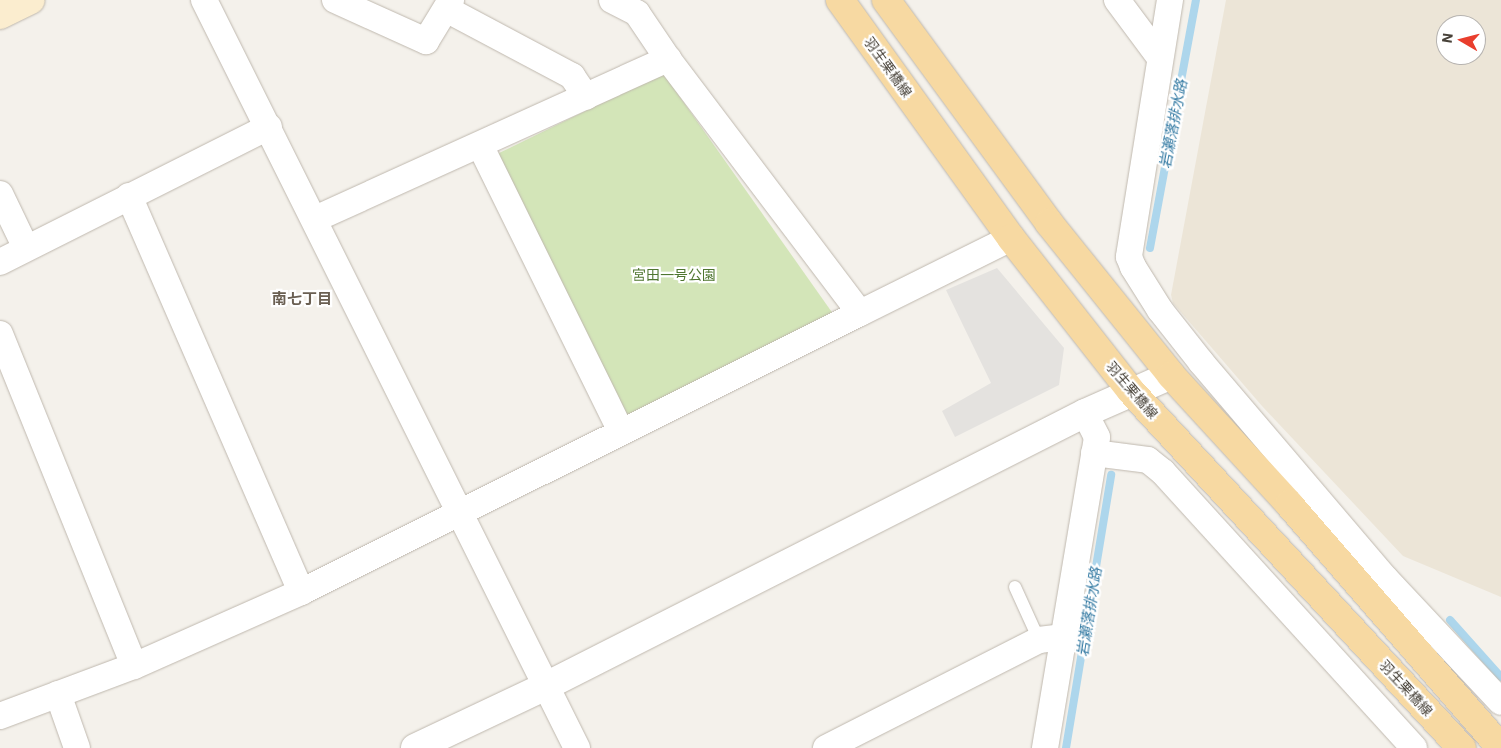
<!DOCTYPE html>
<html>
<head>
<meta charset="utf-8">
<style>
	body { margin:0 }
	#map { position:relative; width:1501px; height:748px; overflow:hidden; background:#f4f1eb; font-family:"IBM Plex Sans","Noto Sans JP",sans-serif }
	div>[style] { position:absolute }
	.education>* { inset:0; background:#ece5d7 }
	.green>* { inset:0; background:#d3e5b8 }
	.parking>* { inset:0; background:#e4e2df }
	.stream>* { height:8px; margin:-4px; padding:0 4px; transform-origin:4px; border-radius:4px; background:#add6ec }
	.roads { filter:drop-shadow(0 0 1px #bfb8ae) drop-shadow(0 0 1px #bfb8ae) }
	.service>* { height:12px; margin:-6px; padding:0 6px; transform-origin:6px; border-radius:6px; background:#fff }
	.minor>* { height:26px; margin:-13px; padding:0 13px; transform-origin:13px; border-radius:13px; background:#fff }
	.tertiary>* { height:28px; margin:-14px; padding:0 14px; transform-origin:14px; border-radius:14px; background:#fff }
	.secondary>* { height:28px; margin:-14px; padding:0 14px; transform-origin:14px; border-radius:14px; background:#fbedcf }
	.primary>* { height:28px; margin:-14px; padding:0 14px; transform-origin:14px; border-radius:14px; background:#f7d9a2 }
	span { translate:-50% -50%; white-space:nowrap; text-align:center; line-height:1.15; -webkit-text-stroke:4.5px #fff; paint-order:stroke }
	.street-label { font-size:14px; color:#484239 }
	.park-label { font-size:14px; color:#4f7630 }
	.water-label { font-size:15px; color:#387da5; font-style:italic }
	.neighbourhood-label { font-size:15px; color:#6a5f52; font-weight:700 }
	.north { position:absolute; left:1436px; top:15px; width:50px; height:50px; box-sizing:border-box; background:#fff; border:1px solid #b6b3b0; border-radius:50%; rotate:278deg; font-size:14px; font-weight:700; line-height:20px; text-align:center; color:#484239 }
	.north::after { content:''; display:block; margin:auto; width:18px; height:22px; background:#e93e2d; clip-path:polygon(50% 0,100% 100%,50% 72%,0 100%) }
</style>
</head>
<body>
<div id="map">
	<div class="education">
		<div style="clip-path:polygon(evenodd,1226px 0,1501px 0,1501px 597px,1403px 556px,1262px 406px,1173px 303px,1171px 295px,1226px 0,1446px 25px,1476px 25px,1476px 55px,1446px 55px,1446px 25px)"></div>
	</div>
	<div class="green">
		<div style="clip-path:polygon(663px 73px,836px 318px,627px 421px,495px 155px)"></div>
	</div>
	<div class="parking">
		<div style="clip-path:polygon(997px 268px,1064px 348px,1059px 385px,955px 437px,942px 411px,991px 383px,946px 290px)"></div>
	</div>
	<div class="stream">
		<div style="left:1150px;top:248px;width:252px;rotate:-79.5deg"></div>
		<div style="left:1450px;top:620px;width:76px;rotate:48.2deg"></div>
		<div style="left:1066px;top:748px;width:277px;rotate:-80.6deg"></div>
	</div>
	<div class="roads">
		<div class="service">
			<div style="left:1015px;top:587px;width:58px;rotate:65.6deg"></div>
		</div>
		<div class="minor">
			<div style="left:204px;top:0;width:836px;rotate:63.5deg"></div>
			<div style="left:335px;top:0;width:100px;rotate:24.3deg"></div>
			<div style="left:426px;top:41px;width:48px;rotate:-58.6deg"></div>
			<div style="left:1117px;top:0;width:72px;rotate:53.4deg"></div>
			<div style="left:1170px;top:0;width:260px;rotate:99.1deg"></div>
			<div style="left:1129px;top:257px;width:11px;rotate:68deg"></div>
			<div style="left:1133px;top:267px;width:51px;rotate:57.9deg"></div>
			<div style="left:1160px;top:310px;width:66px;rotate:51.7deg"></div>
			<div style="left:1201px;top:362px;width:285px;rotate:49.6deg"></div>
			<div style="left:1386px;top:579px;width:168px;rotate:46.9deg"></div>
			<div style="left:446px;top:9px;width:143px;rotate:28deg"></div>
			<div style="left:572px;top:76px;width:25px;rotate:56deg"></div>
			<div style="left:480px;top:145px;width:320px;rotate:63.8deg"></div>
			<div style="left:0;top:194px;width:60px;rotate:64.3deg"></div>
			<div style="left:129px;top:196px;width:432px;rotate:66.5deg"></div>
			<div style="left:315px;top:219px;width:388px;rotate:-24.4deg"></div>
			<div style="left:0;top:262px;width:301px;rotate:-26.7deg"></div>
			<div style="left:860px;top:313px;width:169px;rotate:-26.4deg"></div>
			<div style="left:0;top:334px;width:358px;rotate:68deg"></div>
			<div style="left:1094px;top:453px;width:54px;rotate:7.4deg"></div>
			<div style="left:1148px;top:460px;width:19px;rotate:39deg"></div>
			<div style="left:1163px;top:472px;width:373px;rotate:47.7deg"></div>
			<div style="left:58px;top:694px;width:57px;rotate:70.6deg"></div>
			<div style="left:0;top:716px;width:143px;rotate:-20.5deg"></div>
			<div style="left:134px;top:666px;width:183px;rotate:-23.9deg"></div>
			<div style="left:301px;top:592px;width:625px;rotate:-26.52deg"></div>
			<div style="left:860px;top:313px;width:318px;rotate:-127.1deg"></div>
			<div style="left:668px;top:59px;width:55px;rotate:-124deg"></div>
			<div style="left:637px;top:13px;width:28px;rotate:-153deg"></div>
			<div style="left:826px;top:748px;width:239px;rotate:-26.9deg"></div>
			<div style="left:1039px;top:640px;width:23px;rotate:-7deg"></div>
			<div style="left:1045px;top:748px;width:315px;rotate:-80.5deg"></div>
			<div style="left:1097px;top:437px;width:27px;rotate:-117deg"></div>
		</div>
		<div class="tertiary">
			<div style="left:415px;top:748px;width:147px;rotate:-25.3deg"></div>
			<div style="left:548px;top:685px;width:602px;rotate:-26.86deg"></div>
			<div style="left:1085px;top:413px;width:94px;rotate:-23.8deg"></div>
		</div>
		<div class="secondary">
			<div style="left:0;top:15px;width:34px;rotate:-26deg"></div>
		</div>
		<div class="primary">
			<div style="left:840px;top:0;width:293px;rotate:54.3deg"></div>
			<div style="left:1011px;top:238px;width:194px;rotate:51.9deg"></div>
			<div style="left:1131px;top:391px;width:487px;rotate:47.2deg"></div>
			<div style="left:886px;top:0;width:276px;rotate:53.8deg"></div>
			<div style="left:1049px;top:223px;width:195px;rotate:51.2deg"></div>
			<div style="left:1171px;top:375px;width:175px;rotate:47.5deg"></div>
			<div style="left:1289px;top:504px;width:323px;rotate:49deg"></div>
		</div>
	</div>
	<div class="street-label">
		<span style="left:888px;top:67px;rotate:54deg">羽生栗橋線</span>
		<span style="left:1132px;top:390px;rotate:49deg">羽生栗橋線</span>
		<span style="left:1406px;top:688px;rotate:47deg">羽生栗橋線</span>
	</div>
	<div class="park-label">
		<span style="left:674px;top:275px">宮田一号公園</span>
	</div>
	<div class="water-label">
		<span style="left:1173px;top:124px;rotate:-79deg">岩瀬落排水路</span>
		<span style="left:1089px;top:612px;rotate:-81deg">岩瀬落排水路</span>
	</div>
	<div class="neighbourhood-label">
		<span style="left:302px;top:299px">南七丁目</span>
	</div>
	<div class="north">N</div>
</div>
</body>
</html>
